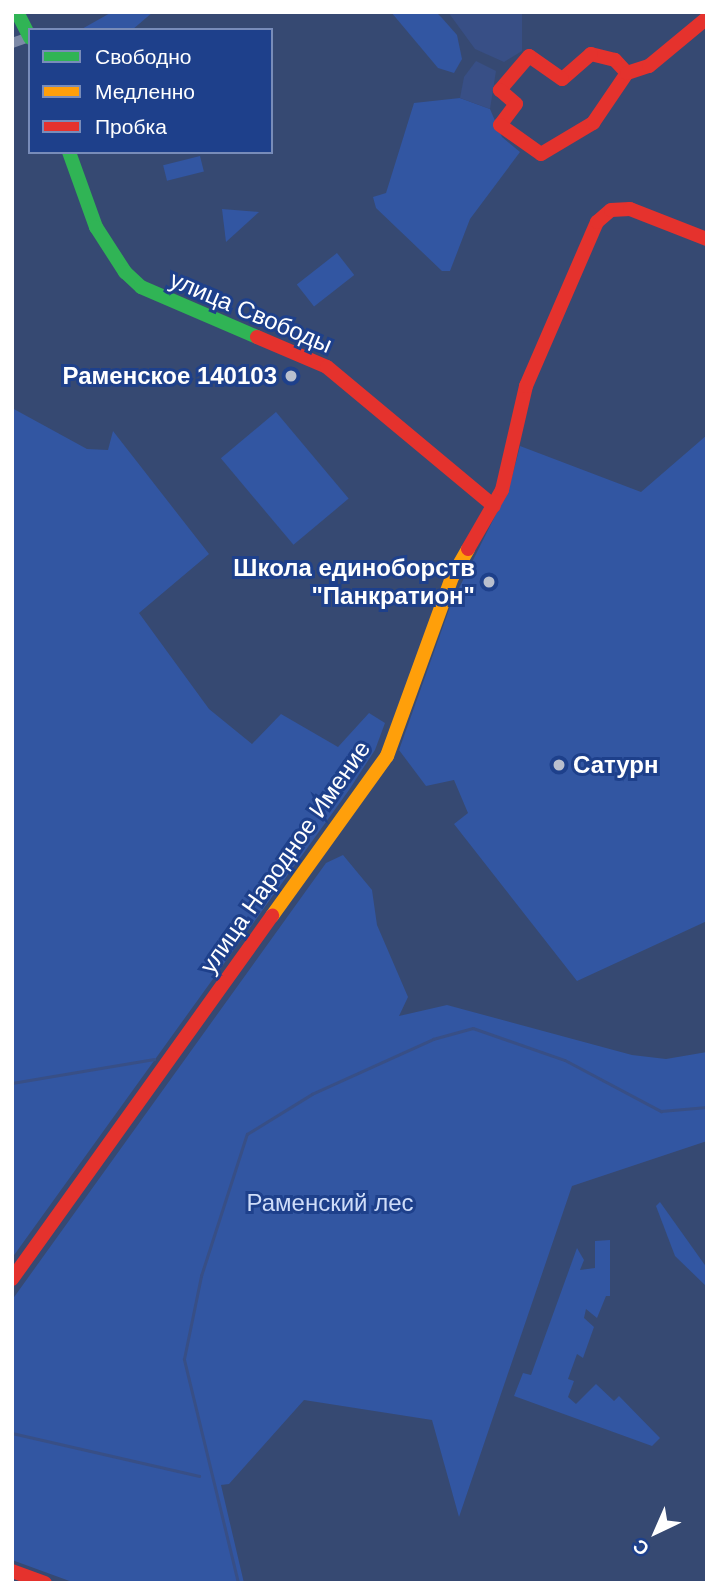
<!DOCTYPE html>
<html>
<head>
<meta charset="utf-8">
<style>
	body { margin:0 }
	#map { position:relative; width:719px; height:1595px; overflow:hidden; background:#364972; font-family:Arial,sans-serif }
	div>[style] { position:absolute }
	.green>* { inset:0; background:#3256a2; transform-origin:0 0 }
	.water>* { inset:0; background:#384f86 }
	.stream>* { height:2.5px; margin:-1.25px; padding:0 1.25px; transform-origin:1.25px; border-radius:1.25px; background:#384f86 }
	.street>* { height:10px; margin:-5px; padding:0 5px; transform-origin:5px; border-radius:5px; background:#7d8aa7 }
	.fast>* { height:14px; margin:-7px; padding:0 7px; transform-origin:7px; border-radius:7px; background:#30b455 }
	.slow>* { height:14px; margin:-7px; padding:0 7px; transform-origin:7px; border-radius:7px; background:#ff9f0a }
	.jam>* { height:14px; margin:-7px; padding:0 7px; transform-origin:7px; border-radius:7px; background:#e5322d }
	.dots>* { width:19px; height:19px; translate:-50% -50%; box-sizing:border-box; border:4px solid #1e408b; border-radius:50% }
	span { translate:-50% -50%; white-space:nowrap; text-align:center; line-height:1.15; -webkit-text-stroke:6px #1e408b; paint-order:stroke }
	.street-label { font-size:24px; color:#fff }
	.poi-label { font-size:24px; color:#fff; font-weight:700 }
	.right { translate:-100% -50%; text-align:right }
	.left { translate:0 -50%; text-align:left }
	.park-label { font-size:24px; color:#cfddf9 }
	.frame { position:absolute; inset:0; border:14px solid #fff; pointer-events:none }
	.legend { position:absolute; left:28px; top:28px; width:245px; height:126px; box-sizing:border-box; background:#1e408b; border:2px solid #788cb9; margin:0; padding:9px 12px; list-style:none; font-size:21px; color:#fff }
	.legend li { display:flex; align-items:center; gap:14px; height:35px }
	.legend b { width:35px; border:2px solid #788cb9 }
	.north { position:absolute; left:621px; top:1497px; width:70px; height:70px; -webkit-text-stroke:5px #1e408b; paint-order:stroke; rotate:224deg; font-size:19px; font-weight:700; line-height:28px; text-align:center; color:#fff }
	.north::after { content:''; display:block; margin:auto; width:24px; height:32px; background:#fff; clip-path:polygon(50% 0,100% 100%,50% 72%,0 100%) }
</style>
</head>
<body>
<div id="map">
	<div class="green">
		<div style="clip-path:polygon(112px 12px,153px 12px,132px 30px,80px 30px)"></div>
		<div style="clip-path:polygon(391px 12px,436px 12px,442px 18px,457px 35px,462px 59px,454px 73px,438px 68px)"></div>
		<div style="clip-path:polygon(460px 98px,490px 109px,502px 137px,520px 152px,470px 219px,450px 271px,442px 271px,376px 208px,373px 197px,386px 193px,414px 103px)"></div>
		<div style="left:200px;top:156px;width:16px;height:38px;rotate:76deg"></div>
		<div style="clip-path:polygon(222px 209px,259px 212px,226px 242px)"></div>
		<div style="left:337px;top:253px;width:28px;height:51px;rotate:52deg"></div>
		<div style="clip-path:polygon(12px 408px,87px 449px,108px 450px,113px 431px,209px 554px,139px 613px,209px 709px,252px 744px,281px 714px,338px 747px,369px 713px,385px 723px,375px 750px,349px 790px,12px 1258px)"></div>
		<div style="left:276px;top:412px;width:113px;height:72px;rotate:50deg"></div>
		<div style="clip-path:polygon(707px 435px,707px 921px,577px 981px,454px 824px,468px 813px,454px 780px,426px 786px,399px 750px,451px 604px,509px 488px,520px 446px,641px 492px)"></div>
		<div style="clip-path:polygon(343px 855px,372px 890px,377px 925px,408px 997px,399px 1016px,447px 1005px,632px 1055px,666px 1059px,707px 1052px,707px 1141px,572px 1186px,459px 1517px,432px 1420px,304px 1400px,229px 1484px,221px 1485px,244px 1583px,75px 1583px,12px 1560px,12px 1300px,326px 863px)"></div>
		<div style="clip-path:polygon(660px 1202px,707px 1268px,707px 1287px,675px 1256px,656px 1206px)"></div>
		<div style="clip-path:polygon(610px 1240px,610px 1296px,606px 1296px,597px 1318px,586px 1309px,584px 1318px,594px 1327px,583px 1358px,577px 1354px,568px 1379px,574px 1381px,568px 1397px,576px 1404px,596px 1384px,614px 1401px,619px 1396px,660px 1438px,652px 1446px,514px 1396px,523px 1373px,531px 1375px,577px 1248px,584px 1260px,580px 1270px,595px 1268px,595px 1241px)"></div>
	</div>
	<div class="water">
		<div style="clip-path:polygon(448px 12px,522px 12px,522px 51px,504px 62px,475px 49px)"></div>
		<div style="clip-path:polygon(476px 61px,496px 71px,490px 109px,460px 98px,464px 77px)"></div>
	</div>
	<div class="stream">
		<div style="left:12px;top:1083px;width:144px;rotate:-9.6deg"></div>
		<div style="left:12px;top:1433px;width:192px;rotate:12.9deg"></div>
		<div style="left:238px;top:1583px;width:230px;rotate:-103.6deg"></div>
		<div style="left:184px;top:1359px;width:85px;rotate:-78.4deg"></div>
		<div style="left:201px;top:1276px;width:149px;rotate:-72.1deg"></div>
		<div style="left:247px;top:1134px;width:76px;rotate:-31.6deg"></div>
		<div style="left:312px;top:1094px;width:133px;rotate:-24.4deg"></div>
		<div style="left:433px;top:1039px;width:41px;rotate:-15.4deg"></div>
		<div style="left:473px;top:1028px;width:97px;rotate:19.2deg"></div>
		<div style="left:565px;top:1060px;width:109px;rotate:28deg"></div>
		<div style="left:661px;top:1111px;width:46px;rotate:-5deg"></div>
	</div>
	<div class="street">
		<div style="left:12px;top:43px;width:18px;rotate:-19deg"></div>
	</div>
	<div class="fast">
		<div style="left:17px;top:12px;width:29px;rotate:63deg"></div>
		<div style="left:69px;top:152px;width:80px;rotate:70.2deg"></div>
		<div style="left:96px;top:227px;width:54px;rotate:57.2deg"></div>
		<div style="left:125px;top:272px;width:22px;rotate:43deg"></div>
		<div style="left:141px;top:287px;width:126px;rotate:23.3deg"></div>
	</div>
	<div class="slow">
		<div style="left:272px;top:916px;width:197px;rotate:-54.3deg"></div>
		<div style="left:387px;top:756px;width:190px;rotate:-70deg"></div>
		<div style="left:452px;top:577px;width:32px;rotate:-60deg"></div>
	</div>
	<div class="jam">
		<div style="left:627px;top:73px;width:18px;rotate:-133deg"></div>
		<div style="left:615px;top:60px;width:25px;rotate:-166deg"></div>
		<div style="left:591px;top:54px;width:38px;rotate:139deg"></div>
		<div style="left:562px;top:79px;width:40px;rotate:-145.1deg"></div>
		<div style="left:529px;top:56px;width:45px;rotate:130.5deg"></div>
		<div style="left:500px;top:90px;width:21px;rotate:41deg"></div>
		<div style="left:516px;top:104px;width:26px;rotate:127deg"></div>
		<div style="left:500px;top:125px;width:50px;rotate:35.3deg"></div>
		<div style="left:541px;top:154px;width:61px;rotate:-30.8deg"></div>
		<div style="left:593px;top:123px;width:60px;rotate:-55.8deg"></div>
		<div style="left:627px;top:73px;width:23px;rotate:-18deg"></div>
		<div style="left:649px;top:66px;width:75px;rotate:-39.6deg"></div>
		<div style="left:257px;top:337px;width:76px;rotate:23.2deg"></div>
		<div style="left:327px;top:367px;width:217px;rotate:39.8deg"></div>
		<div style="left:468px;top:549px;width:68px;rotate:-60deg"></div>
		<div style="left:502px;top:490px;width:107px;rotate:-77deg"></div>
		<div style="left:526px;top:386px;width:179px;rotate:-66.6deg"></div>
		<div style="left:597px;top:222px;width:18px;rotate:-41deg"></div>
		<div style="left:611px;top:210px;width:19px;rotate:-3deg"></div>
		<div style="left:630px;top:209px;width:83px;rotate:21.3deg"></div>
		<div style="left:12px;top:1279px;width:447px;rotate:-54.4deg"></div>
		<div style="left:12px;top:1571px;width:35px;rotate:20deg"></div>
	</div>
	<div class="dots">
		<div style="left:291px;top:376px;background:#b9bfce"></div>
		<div style="left:489px;top:582px;background:#b9bfce"></div>
		<div style="left:559px;top:765px;background:#b9bfce"></div>
	</div>
	<div class="street-label">
		<span style="left:251px;top:312px;rotate:23deg">улица Свободы</span>
		<span style="left:285px;top:857px;rotate:-55deg">улица Народное Имение</span>
	</div>
	<div class="poi-label">
		<span class="right" style="left:277px;top:376px">Раменское 140103</span>
		<span class="right" style="left:475px;top:582px">Школа единоборств<br>"Панкратион"</span>
		<span class="left" style="left:573px;top:765px">Сатурн</span>
	</div>
	<div class="park-label">
		<span style="left:330px;top:1203px">Раменский лес</span>
	</div>
	<div class="frame"></div>
	<ul class="legend">
	<li><b style="height:9px;background:#30b455"></b>Свободно</li>
	<li><b style="height:9px;background:#ff9f0a"></b>Медленно</li>
	<li><b style="height:9px;background:#e5322d"></b>Пробка</li>
	</ul>
	<div class="north">С</div>
</div>
</body>
</html>
